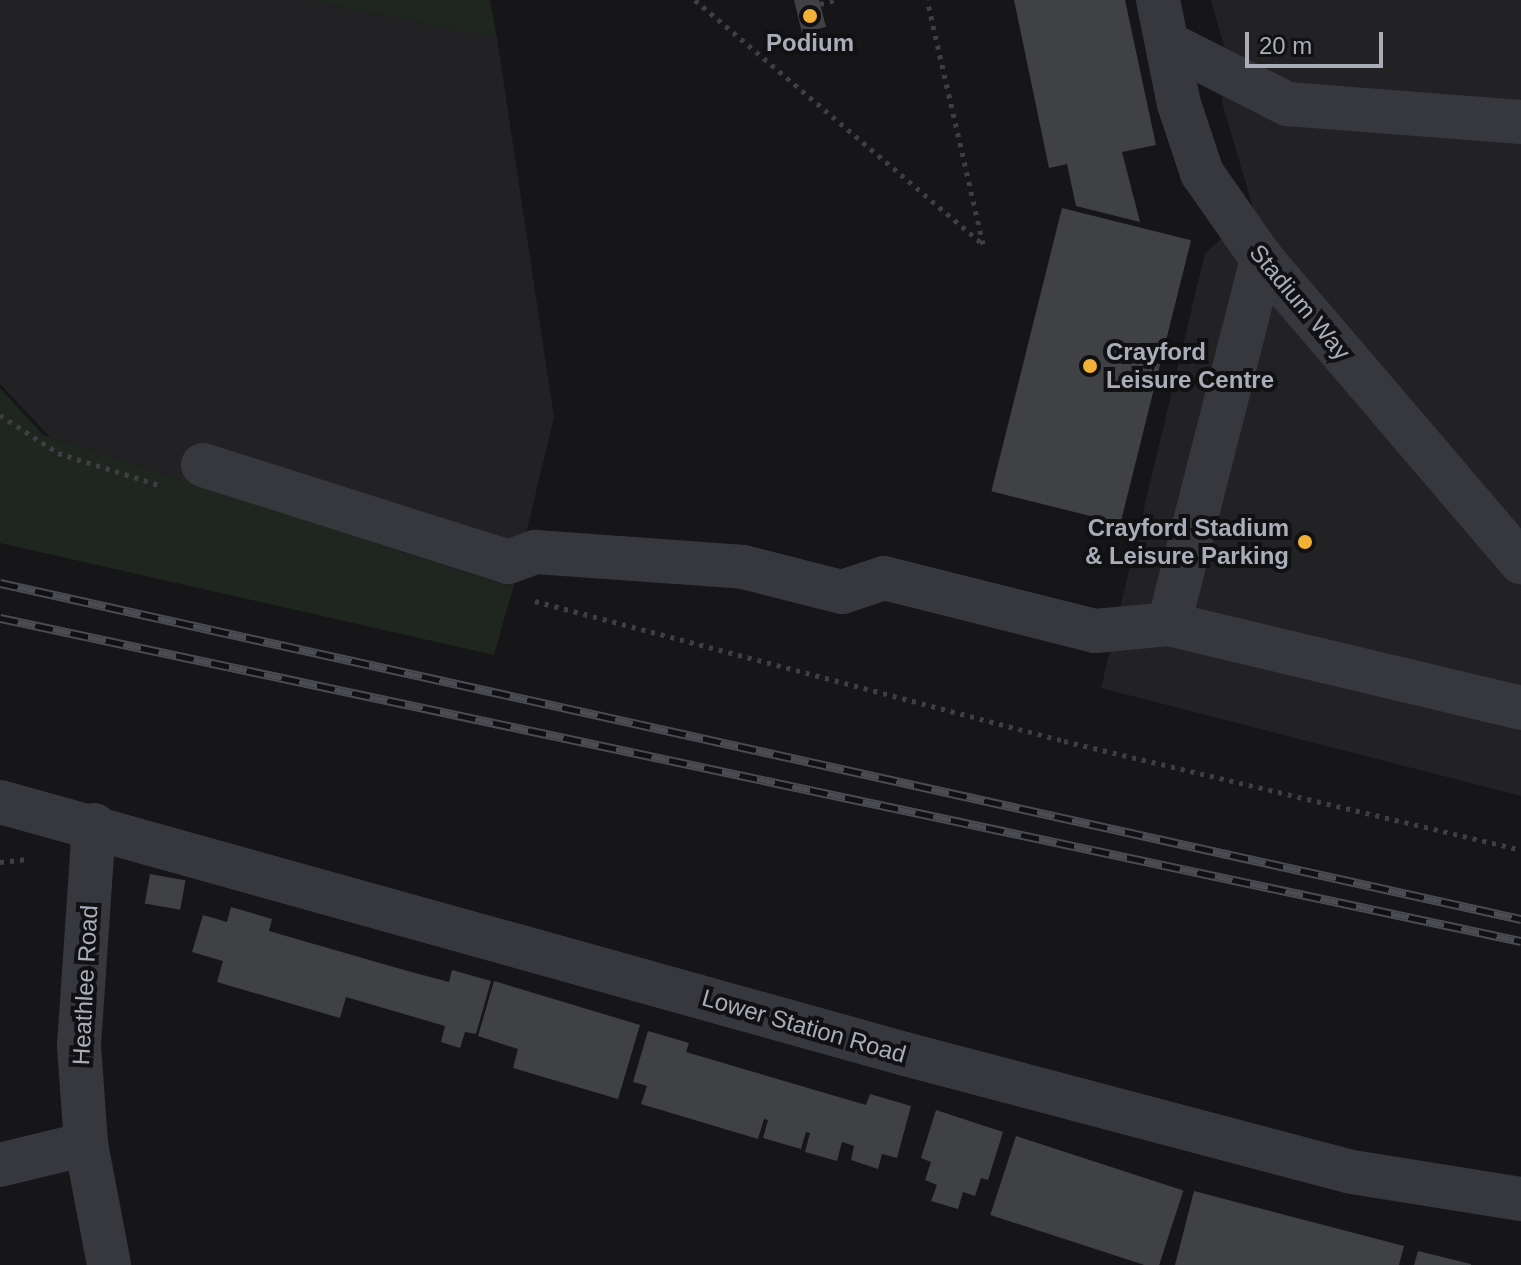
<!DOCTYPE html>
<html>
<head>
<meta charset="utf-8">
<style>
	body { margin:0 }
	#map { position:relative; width:1521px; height:1265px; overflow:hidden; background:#161618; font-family:Arial,sans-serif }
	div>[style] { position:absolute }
	.built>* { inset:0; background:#222225 }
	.green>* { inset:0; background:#1e261f }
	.building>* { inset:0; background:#404145; transform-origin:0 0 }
	.path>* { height:5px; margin-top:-2.5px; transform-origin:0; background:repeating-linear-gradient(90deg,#3d3f44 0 4px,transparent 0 10px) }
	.minor>* { height:44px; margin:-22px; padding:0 22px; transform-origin:22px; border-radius:22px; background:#37383d }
	.rail>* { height:9px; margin-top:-4.5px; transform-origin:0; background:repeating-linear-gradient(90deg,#111113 0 18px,#4a4c52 0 36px); box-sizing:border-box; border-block:2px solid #4a4c52 }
	.dots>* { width:22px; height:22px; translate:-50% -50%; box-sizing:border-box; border:4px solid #111113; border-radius:50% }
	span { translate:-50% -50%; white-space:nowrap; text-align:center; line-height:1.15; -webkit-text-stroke:8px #111113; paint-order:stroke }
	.poi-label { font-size:24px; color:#a8adb8; font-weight:700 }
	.left { translate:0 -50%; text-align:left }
	.right { translate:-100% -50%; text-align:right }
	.street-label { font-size:24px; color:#a8adb8 }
	.scale { position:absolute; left:1245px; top:32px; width:138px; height:36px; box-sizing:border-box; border:4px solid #a8adb8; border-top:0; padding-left:10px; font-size:24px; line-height:28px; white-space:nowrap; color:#a8adb8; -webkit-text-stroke:6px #111113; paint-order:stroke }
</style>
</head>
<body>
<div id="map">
	<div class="built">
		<div style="clip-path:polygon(0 0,305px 0,497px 38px,554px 417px,513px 588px,50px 437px,0 384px)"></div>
		<div style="clip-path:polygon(1211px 0,1521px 0,1521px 796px,1101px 688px,1205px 253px,1254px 211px,1222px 102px,1227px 57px)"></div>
	</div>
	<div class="green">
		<div style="clip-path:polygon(305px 0,490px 0,497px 38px,496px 38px)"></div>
		<div style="clip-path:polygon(0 388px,43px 435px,513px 588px,494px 655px,0 543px)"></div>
	</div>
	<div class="building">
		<div style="clip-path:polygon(794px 0,819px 0,826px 27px,802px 33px)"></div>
		<div style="clip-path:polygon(1014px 0,1125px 0,1156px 145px,1122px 152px,1140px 222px,1076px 206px,1067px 164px,1049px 168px)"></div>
		<div style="left:1062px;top:208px;width:133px;height:292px;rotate:14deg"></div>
		<div style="left:150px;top:874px;width:36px;height:30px;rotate:10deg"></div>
		<div style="clip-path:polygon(231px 907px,272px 919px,269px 931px,404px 970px,449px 982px,452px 970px,491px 981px,476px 1034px,465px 1032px,460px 1048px,441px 1042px,445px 1026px,346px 997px,340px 1018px,217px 982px,223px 961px,192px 952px,203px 915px,227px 922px)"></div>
		<div style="clip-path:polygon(494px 981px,640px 1025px,618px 1099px,513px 1068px,518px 1049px,478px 1036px)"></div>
		<div style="clip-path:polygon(648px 1031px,689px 1043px,686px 1052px,866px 1105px,870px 1094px,911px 1106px,897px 1158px,882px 1154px,878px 1169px,851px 1160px,854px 1146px,842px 1142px,837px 1161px,805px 1152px,810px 1133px,806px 1132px,801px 1149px,763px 1138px,768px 1120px,764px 1119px,758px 1139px,641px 1104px,647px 1086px,633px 1082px)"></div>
		<div style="clip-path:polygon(936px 1110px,1003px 1132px,988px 1180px,981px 1178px,975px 1196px,963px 1192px,958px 1209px,931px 1201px,937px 1185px,925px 1180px,931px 1162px,921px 1158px)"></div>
		<div style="left:1016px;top:1136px;width:176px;height:83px;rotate:18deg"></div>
		<div style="clip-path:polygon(1194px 1191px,1404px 1246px,1399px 1265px,1175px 1265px)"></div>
		<div style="clip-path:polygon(1418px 1251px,1471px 1264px,1471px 1265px,1414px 1265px)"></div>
	</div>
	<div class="path">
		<div style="left:695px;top:0;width:377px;rotate:40.3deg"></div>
		<div style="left:983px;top:244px;width:250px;rotate:-102.9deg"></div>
		<div style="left:820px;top:4px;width:16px;rotate:-15deg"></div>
		<div style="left:0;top:415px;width:69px;rotate:33.2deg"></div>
		<div style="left:58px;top:453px;width:109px;rotate:17.6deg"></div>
		<div style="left:535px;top:601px;width:547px;rotate:14.82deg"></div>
		<div style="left:1064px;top:741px;width:470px;rotate:13.4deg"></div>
		<div style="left:0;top:862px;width:28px;rotate:-6deg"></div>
	</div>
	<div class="minor">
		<div style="left:1158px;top:0;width:106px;rotate:78.6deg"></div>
		<div style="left:1179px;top:104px;width:73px;rotate:71.6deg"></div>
		<div style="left:1202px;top:173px;width:105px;rotate:55.1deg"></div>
		<div style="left:1262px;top:259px;width:399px;rotate:49.5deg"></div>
		<div style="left:1167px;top:43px;width:135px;rotate:26.9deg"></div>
		<div style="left:1287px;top:104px;width:235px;rotate:4.4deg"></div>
		<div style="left:203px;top:465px;width:320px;rotate:17.6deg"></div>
		<div style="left:508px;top:562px;width:30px;rotate:-20deg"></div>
		<div style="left:536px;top:552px;width:208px;rotate:4.1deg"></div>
		<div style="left:743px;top:567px;width:102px;rotate:14.2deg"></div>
		<div style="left:842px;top:592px;width:44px;rotate:-18.4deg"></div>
		<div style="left:884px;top:578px;width:218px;rotate:14.1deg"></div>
		<div style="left:1095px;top:631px;width:74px;rotate:-5.4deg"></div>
		<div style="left:1169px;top:624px;width:362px;rotate:13.4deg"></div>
		<div style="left:1169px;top:624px;width:377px;rotate:-75.7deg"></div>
		<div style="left:0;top:802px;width:939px;rotate:15.56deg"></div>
		<div style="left:905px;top:1054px;width:462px;rotate:14.8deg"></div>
		<div style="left:1352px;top:1172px;width:171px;rotate:9.1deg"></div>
		<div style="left:94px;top:825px;width:222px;rotate:93.9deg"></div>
		<div style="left:79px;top:1046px;width:98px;rotate:85.9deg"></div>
		<div style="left:86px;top:1144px;width:123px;rotate:79.2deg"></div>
		<div style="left:0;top:1165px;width:89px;rotate:-13.7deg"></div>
	</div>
	<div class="rail">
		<div style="left:0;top:583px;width:1558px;rotate:12.46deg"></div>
		<div style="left:0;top:618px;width:1555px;rotate:11.99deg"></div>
	</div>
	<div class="dots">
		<div style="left:810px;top:16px;background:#f2b134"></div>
		<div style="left:1090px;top:366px;background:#f2b134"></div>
		<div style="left:1305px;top:542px;background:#f2b134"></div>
	</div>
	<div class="poi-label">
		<span style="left:810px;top:43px">Podium</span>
		<span class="left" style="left:1106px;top:366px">Crayford<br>Leisure Centre</span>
		<span class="right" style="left:1289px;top:542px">Crayford Stadium<br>&amp; Leisure Parking</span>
	</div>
	<div class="street-label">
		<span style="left:1300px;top:302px;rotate:50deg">Stadium Way</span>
		<span style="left:85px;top:985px;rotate:-87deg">Heathlee Road</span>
		<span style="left:804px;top:1026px;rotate:16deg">Lower Station Road</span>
	</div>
	<div class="scale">20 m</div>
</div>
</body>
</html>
